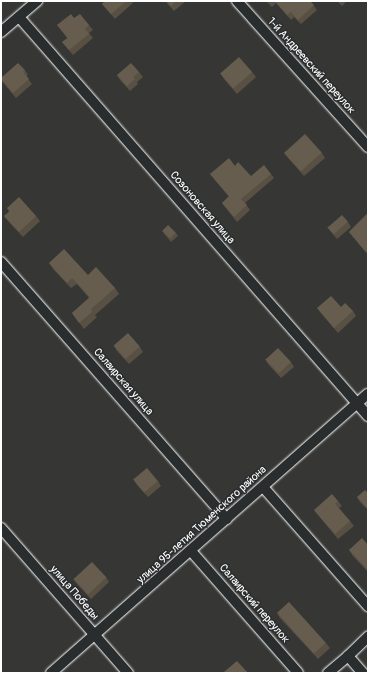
<!DOCTYPE html>
<html>
<head>
<meta charset="utf-8">
<style>
	body { margin:0 }
	#map { position:relative; width:369px; height:674px; overflow:hidden; background:#363734; font-family:Pangolin,sans-serif }
	div>[style] { position:absolute }
	.roads { filter:drop-shadow(0 0 1px #fff) drop-shadow(0 0 1px #fff) }
	.minor>* { height:10px; margin:-5px; padding:0 5px; transform-origin:5px; border-radius:5px; background:#2a2d2e }
	.wall>* { inset:0; background:#585043 }
	.building>* { inset:0; background:#665d4e; transform-origin:0 0 }
	span { translate:-50% -50%; white-space:nowrap; text-align:center; line-height:1.15; -webkit-text-stroke:3px #2a2d2e; paint-order:stroke }
	.street-label { font-size:11px; color:#fff }
	.frame { position:absolute; inset:0; border:2px solid #fff; pointer-events:none }
</style>
</head>
<body>
<div id="map">
	<div class="roads">
		<div class="minor">
			<div style="left:237px;top:1px;width:196px;rotate:48.1deg"></div>
			<div style="left:19px;top:17px;width:530px;rotate:48.82deg"></div>
			<div style="left:1px;top:32px;width:48px;rotate:-40.7deg"></div>
			<div style="left:1px;top:262px;width:342px;rotate:48.7deg"></div>
			<div style="left:263px;top:487px;width:159px;rotate:48.6deg"></div>
			<div style="left:1px;top:528px;width:193px;rotate:48.8deg"></div>
			<div style="left:191px;top:551px;width:162px;rotate:48.7deg"></div>
			<div style="left:348px;top:656px;width:28px;rotate:-44deg"></div>
			<div style="left:51px;top:673px;width:422px;rotate:-41.4deg"></div>
			<div style="left:328px;top:673px;width:26px;rotate:-40deg"></div>
			<div style="left:348px;top:656px;width:23px;rotate:49deg"></div>
		</div>
	</div>
	<div class="wall">
		<div style="clip-path:polygon(105px 1px,135px 1px,115px 19px,102px 4px)"></div>
		<div style="clip-path:polygon(165px 1px,186px 1px,174px 11px)"></div>
		<div style="clip-path:polygon(266px 1px,310px 1px,317px 10px,301px 24px,294px 17px,291px 20px,276px 3px,272px 7px)"></div>
		<div style="clip-path:polygon(337px 1px,347px 1px,342px 6px)"></div>
		<div style="clip-path:polygon(74px 18px,89px 25px,93px 30px,89px 33px,93px 38px,73px 55px,62px 42px,67px 38px,57px 25px)"></div>
		<div style="clip-path:polygon(25px 70px,28px 75px,26px 76px,32px 84px,16px 98px,1px 80px)"></div>
		<div style="clip-path:polygon(139px 72px,143px 77px,137px 82px,138px 84px,130px 91px,120px 80px,117px 75px)"></div>
		<div style="clip-path:polygon(252px 72px,256px 77px,237px 94px,224px 79px,221px 74px)"></div>
		<div style="clip-path:polygon(284px 153px,322px 153px,325px 158px,304px 176px,288px 158px)"></div>
		<div style="clip-path:polygon(235px 166px,251px 176px,271px 174px,274px 178px,245px 203px,250px 210px,237px 222px,222px 203px,229px 197px,210px 174px)"></div>
		<div style="clip-path:polygon(7px 208px,36px 216px,40px 221px,23px 237px,8px 221px,4px 216px,9px 212px)"></div>
		<div style="clip-path:polygon(368px 213px,368px 255px,349px 232px)"></div>
		<div style="clip-path:polygon(348px 222px,351px 227px,337px 239px,327px 227px)"></div>
		<div style="clip-path:polygon(162px 231px,176px 233px,178px 236px,171px 242px)"></div>
		<div style="clip-path:polygon(49px 263px,88px 275px,115px 288px,119px 294px,95px 315px,97px 317px,84px 329px,72px 313px,89px 298px,77px 284px,71px 288px,53px 269px)"></div>
		<div style="clip-path:polygon(341px 307px,353px 311px,356px 316px,338px 333px,321px 313px,317px 308px)"></div>
		<div style="clip-path:polygon(114px 346px,140px 347px,143px 352px,129px 364px,117px 351px)"></div>
		<div style="clip-path:polygon(265px 359px,291px 362px,294px 367px,281px 378px,268px 364px)"></div>
		<div style="clip-path:polygon(134px 480px,158px 481px,161px 486px,148px 497px,137px 485px)"></div>
		<div style="clip-path:polygon(368px 493px,368px 510px,360px 502px,357px 497px)"></div>
		<div style="clip-path:polygon(338px 501px,342px 506px,339px 508px,354px 526px,338px 539px,317px 514px,314px 510px)"></div>
		<div style="clip-path:polygon(368px 545px,368px 572px,353px 556px,349px 550px)"></div>
		<div style="clip-path:polygon(106px 577px,109px 582px,91px 599px,77px 584px,73px 579px)"></div>
		<div style="clip-path:polygon(277px 613px,326px 643px,330px 648px,318px 659px,280px 618px)"></div>
	</div>
	<div class="building">
		<div style="clip-path:polygon(105px 1px,126px 1px,111px 14px,102px 4px)"></div>
		<div style="clip-path:polygon(166px 1px,176px 1px,171px 6px)"></div>
		<div style="clip-path:polygon(275px 1px,310px 1px,314px 5px,298px 20px,291px 12px,287px 15px)"></div>
		<div style="clip-path:polygon(338px 1px,343px 1px,340px 3px)"></div>
		<div style="clip-path:polygon(71px 14px,74px 18px,80px 14px,89px 25px,85px 29px,89px 34px,69px 50px,62px 42px,68px 38px,57px 25px)"></div>
		<div style="left:239px;top:57px;width:20px;height:25px;rotate:49deg"></div>
		<div style="clip-path:polygon(18px 63px,25px 70px,23px 72px,29px 79px,13px 93px,1px 79px,1px 78px)"></div>
		<div style="clip-path:polygon(131px 63px,139px 72px,133px 77px,135px 79px,127px 86px,117px 75px)"></div>
		<div style="left:305px;top:134px;width:25px;height:28px;rotate:48deg"></div>
		<div style="clip-path:polygon(229px 158px,235px 166px,238px 162px,251px 176px,264px 165px,271px 174px,241px 199px,247px 205px,234px 217px,222px 203px,229px 196px,210px 174px)"></div>
		<div style="clip-path:polygon(19px 197px,36px 216px,19px 232px,4px 216px,10px 211px,7px 208px)"></div>
		<div style="clip-path:polygon(368px 213px,368px 251px,366px 252px,349px 232px)"></div>
		<div style="left:342px;top:215px;width:9px;height:19px;rotate:49deg"></div>
		<div style="left:168px;top:225px;width:11px;height:8px;rotate:45deg"></div>
		<div style="clip-path:polygon(64px 249px,88px 275px,96px 267px,115px 288px,91px 309px,92px 312px,79px 323px,72px 313px,90px 297px,72px 278px,67px 283px,49px 263px)"></div>
		<div style="clip-path:polygon(331px 296px,341px 307px,345px 303px,353px 311px,334px 328px,317px 308px)"></div>
		<div style="left:128px;top:333px;width:18px;height:19px;rotate:49deg"></div>
		<div style="left:278px;top:348px;width:19px;height:17px;rotate:47deg"></div>
		<div style="left:147px;top:468px;width:17px;height:18px;rotate:50deg"></div>
		<div style="clip-path:polygon(365px 490px,368px 493px,368px 509px,357px 497px)"></div>
		<div style="clip-path:polygon(332px 494px,338px 501px,335px 504px,350px 521px,335px 534px,314px 510px)"></div>
		<div style="clip-path:polygon(362px 538px,368px 545px,368px 570px,349px 550px)"></div>
		<div style="left:92px;top:562px;width:21px;height:25px;rotate:47deg"></div>
		<div style="left:289px;top:602px;width:55px;height:16px;rotate:48deg"></div>
		<div style="clip-path:polygon(237px 661px,248px 673px,225px 673px,224px 672px)"></div>
	</div>
	<div class="street-label">
		<span style="left:311px;top:66px;rotate:48deg">1-й Андреевский переулок</span>
		<span style="left:202px;top:208px;rotate:49deg">Созоновская улица</span>
		<span style="left:123px;top:382px;rotate:49deg">Салаирская улица</span>
		<span style="left:202px;top:525px;rotate:-42deg">улица 95-летия Тюменского района</span>
		<span style="left:74px;top:593px;rotate:49deg">улица Победы</span>
		<span style="left:254px;top:604px;rotate:49deg">Салаирский переулок</span>
	</div>
	<div class="frame"></div>
</div>
</body>
</html>
